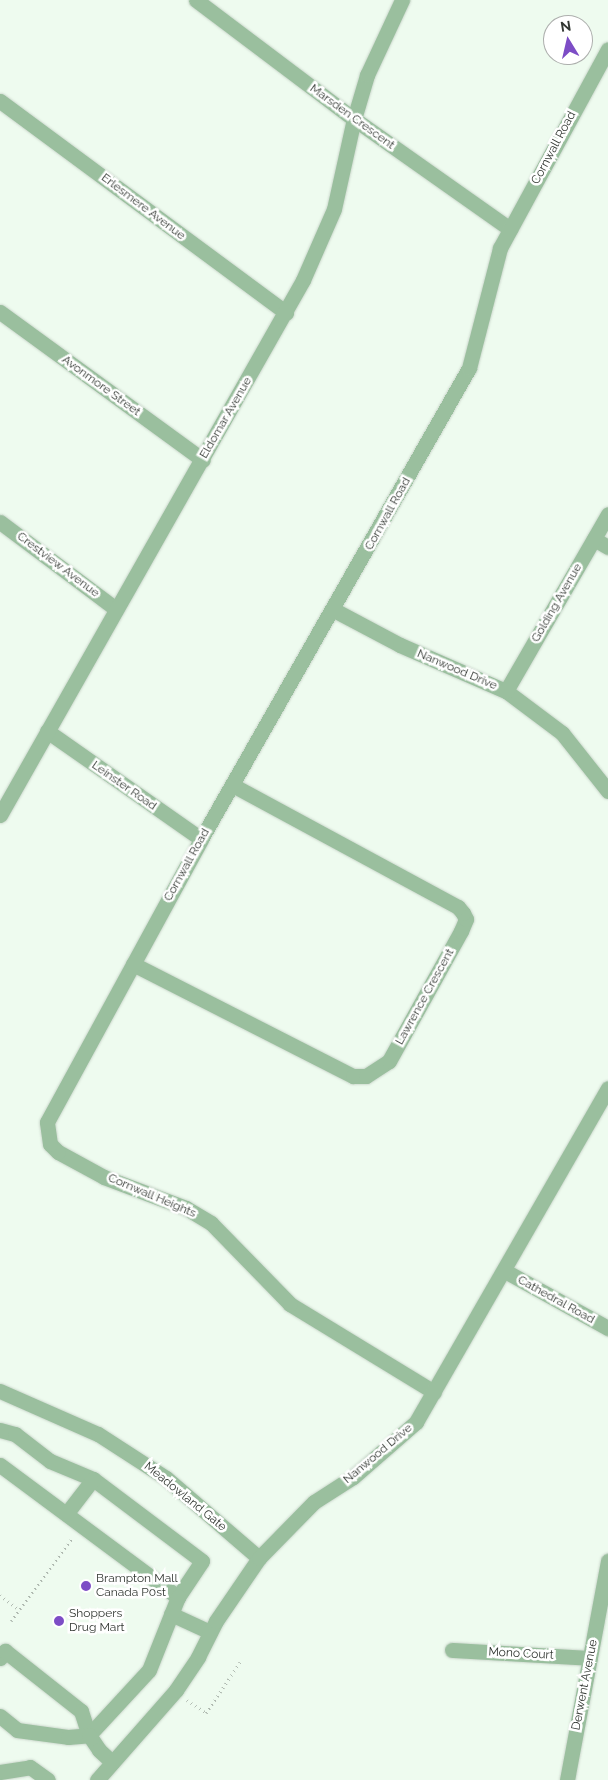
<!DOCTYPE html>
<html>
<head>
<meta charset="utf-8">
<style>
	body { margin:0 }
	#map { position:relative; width:608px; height:1780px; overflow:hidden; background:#eefbef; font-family:Raleway,sans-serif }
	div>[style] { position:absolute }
	.path>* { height:2.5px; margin-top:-1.25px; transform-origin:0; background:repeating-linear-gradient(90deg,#b0bab1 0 1px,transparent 0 5px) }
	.roads { filter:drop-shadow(0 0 1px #ccd8cd) drop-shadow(0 0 1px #ccd8cd) }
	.minor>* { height:15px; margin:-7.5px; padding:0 7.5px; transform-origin:7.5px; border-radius:7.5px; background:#9abf9e }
	.dots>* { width:14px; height:14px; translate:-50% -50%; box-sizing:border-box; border:2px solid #fff; border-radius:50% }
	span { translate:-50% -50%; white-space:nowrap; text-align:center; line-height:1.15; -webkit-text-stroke:5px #fff; paint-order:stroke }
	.street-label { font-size:12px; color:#323732 }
	.poi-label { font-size:12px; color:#323732 }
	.left { translate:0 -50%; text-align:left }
	.north { position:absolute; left:543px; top:15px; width:50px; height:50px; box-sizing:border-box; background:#fff; border:1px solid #adafad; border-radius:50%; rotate:351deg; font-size:14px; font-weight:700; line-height:20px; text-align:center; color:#323732 }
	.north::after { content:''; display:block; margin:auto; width:18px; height:22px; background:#7d4dc6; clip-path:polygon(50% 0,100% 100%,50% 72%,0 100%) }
</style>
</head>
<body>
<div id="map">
	<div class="path">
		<div style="left:0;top:1595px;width:25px;rotate:37deg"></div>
		<div style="left:11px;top:1621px;width:104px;rotate:-53.6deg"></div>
		<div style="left:187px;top:1700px;width:23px;rotate:34deg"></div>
		<div style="left:206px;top:1713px;width:61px;rotate:-56.3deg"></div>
	</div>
	<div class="roads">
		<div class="minor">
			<div style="left:196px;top:0;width:198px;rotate:37deg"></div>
			<div style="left:354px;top:119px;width:191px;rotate:35.2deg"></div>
			<div style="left:0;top:101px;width:356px;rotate:36.5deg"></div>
			<div style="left:0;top:312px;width:251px;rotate:36.1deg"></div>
			<div style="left:0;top:522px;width:145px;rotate:36.9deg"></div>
			<div style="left:594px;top:539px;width:16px;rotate:30deg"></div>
			<div style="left:334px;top:610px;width:75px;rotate:27.9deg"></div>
			<div style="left:400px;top:645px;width:116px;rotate:23.5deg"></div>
			<div style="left:506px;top:691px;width:70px;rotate:36.9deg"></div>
			<div style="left:562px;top:733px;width:74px;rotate:51.6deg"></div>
			<div style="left:506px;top:691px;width:204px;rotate:-60deg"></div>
			<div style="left:47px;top:731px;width:188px;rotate:35deg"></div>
			<div style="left:0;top:815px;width:615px;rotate:-60.47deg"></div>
			<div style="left:303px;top:280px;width:77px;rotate:-66.4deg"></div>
			<div style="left:334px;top:209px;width:92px;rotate:-77.5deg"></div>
			<div style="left:354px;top:119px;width:46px;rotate:-73.5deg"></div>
			<div style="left:367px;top:75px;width:83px;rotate:-65deg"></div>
			<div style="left:133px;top:964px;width:247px;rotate:27deg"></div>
			<div style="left:353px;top:1076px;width:13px"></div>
			<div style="left:366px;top:1076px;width:27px;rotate:-33deg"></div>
			<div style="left:389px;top:1061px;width:149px;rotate:-61deg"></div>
			<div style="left:461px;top:931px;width:13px;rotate:-67deg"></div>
			<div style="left:466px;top:919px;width:7px;rotate:-117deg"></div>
			<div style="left:463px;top:913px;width:8px;rotate:-130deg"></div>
			<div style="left:458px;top:907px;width:257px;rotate:-151.6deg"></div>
			<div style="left:505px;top:1271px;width:118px;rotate:29deg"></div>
			<div style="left:0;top:1391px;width:107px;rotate:23.7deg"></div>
			<div style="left:98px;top:1434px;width:81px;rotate:32.9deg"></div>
			<div style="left:166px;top:1478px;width:123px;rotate:40.7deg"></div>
			<div style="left:434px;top:1392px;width:169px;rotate:-148.6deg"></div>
			<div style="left:290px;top:1304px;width:113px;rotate:-134.3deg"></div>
			<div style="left:211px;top:1223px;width:29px;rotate:-149deg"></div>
			<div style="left:186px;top:1208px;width:88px;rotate:-159.3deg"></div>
			<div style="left:104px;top:1177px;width:52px;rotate:-151.5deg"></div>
			<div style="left:58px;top:1152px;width:11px;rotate:-135deg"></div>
			<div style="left:50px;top:1144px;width:22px;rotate:-98deg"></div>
			<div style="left:47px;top:1122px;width:322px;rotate:-61.4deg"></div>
			<div style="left:201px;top:839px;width:542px;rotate:-60.36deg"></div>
			<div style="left:469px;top:368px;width:124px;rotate:-75.5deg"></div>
			<div style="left:500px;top:248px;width:226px;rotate:-61.5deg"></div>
			<div style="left:0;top:1430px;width:16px;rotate:15deg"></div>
			<div style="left:15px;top:1434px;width:44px;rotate:37.6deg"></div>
			<div style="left:50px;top:1461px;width:47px;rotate:22.7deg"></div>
			<div style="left:0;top:1465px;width:222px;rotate:36.6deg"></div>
			<div style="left:178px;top:1597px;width:43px;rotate:-56.3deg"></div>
			<div style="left:202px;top:1561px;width:136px;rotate:-143deg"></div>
			<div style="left:93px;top:1479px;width:44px;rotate:127.6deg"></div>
			<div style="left:171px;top:1614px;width:43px;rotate:24.8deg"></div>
			<div style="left:452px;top:1650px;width:138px;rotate:3.3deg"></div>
			<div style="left:0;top:1658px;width:9px;rotate:-54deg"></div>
			<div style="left:5px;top:1651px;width:97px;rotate:38.3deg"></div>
			<div style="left:81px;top:1711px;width:25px;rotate:72deg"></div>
			<div style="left:89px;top:1735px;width:88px;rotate:-47.3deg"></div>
			<div style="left:149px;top:1670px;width:79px;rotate:-68.3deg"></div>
			<div style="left:0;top:1716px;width:22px;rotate:39deg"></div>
			<div style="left:17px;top:1730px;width:51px;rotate:7.8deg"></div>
			<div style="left:68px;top:1737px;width:21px;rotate:-5deg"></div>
			<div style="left:89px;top:1735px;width:18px;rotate:56deg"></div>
			<div style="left:99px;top:1750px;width:18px;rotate:43deg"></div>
			<div style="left:0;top:1772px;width:30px;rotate:-9deg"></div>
			<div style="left:30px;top:1767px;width:22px;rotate:36deg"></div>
			<div style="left:97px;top:1780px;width:120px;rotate:-48.7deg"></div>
			<div style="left:176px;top:1690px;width:40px;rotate:-56deg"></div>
			<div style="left:198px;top:1657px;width:40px;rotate:-63.4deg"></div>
			<div style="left:216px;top:1621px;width:76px;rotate:-55.7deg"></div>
			<div style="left:259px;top:1558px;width:78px;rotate:-45.5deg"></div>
			<div style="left:314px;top:1502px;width:46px;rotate:-32.7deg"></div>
			<div style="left:353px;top:1477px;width:84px;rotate:-41.1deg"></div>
			<div style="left:416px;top:1422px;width:385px;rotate:-60.1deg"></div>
			<div style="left:567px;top:1780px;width:223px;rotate:-79.4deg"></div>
		</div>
	</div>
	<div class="dots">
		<div style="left:86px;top:1586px;background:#7d4dc6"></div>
		<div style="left:59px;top:1621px;background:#7d4dc6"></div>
	</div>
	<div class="street-label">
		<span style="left:352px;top:117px;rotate:36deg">Marsden Crescent</span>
		<span style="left:554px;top:148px;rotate:-62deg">Cornwall Road</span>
		<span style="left:143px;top:207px;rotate:37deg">Erlesmere Avenue</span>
		<span style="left:101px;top:386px;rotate:36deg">Avonmore Street</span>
		<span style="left:226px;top:418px;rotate:-60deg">Eldomar Avenue</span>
		<span style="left:388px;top:514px;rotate:-61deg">Cornwall Road</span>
		<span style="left:58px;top:565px;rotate:37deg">Crestview Avenue</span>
		<span style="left:557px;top:603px;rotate:-60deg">Golding Avenue</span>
		<span style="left:457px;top:670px;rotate:23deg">Nanwood Drive</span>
		<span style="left:124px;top:786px;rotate:35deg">Leinster Road</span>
		<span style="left:187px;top:865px;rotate:-61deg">Cornwall Road</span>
		<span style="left:425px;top:997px;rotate:-61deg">Lawrence Crescent</span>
		<span style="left:152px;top:1196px;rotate:23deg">Cornwall Heights</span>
		<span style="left:556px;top:1300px;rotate:29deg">Cathedral Road</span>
		<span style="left:378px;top:1454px;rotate:-40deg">Nanwood Drive</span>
		<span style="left:185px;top:1497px;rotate:39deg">Meadowland Gate</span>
		<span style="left:521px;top:1654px;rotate:3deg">Mono Court</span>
		<span style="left:585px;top:1685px;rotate:-79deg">Derwent Avenue</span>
	</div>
	<div class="poi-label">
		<span class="left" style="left:96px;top:1586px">Brampton Mall<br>Canada P0st</span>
		<span class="left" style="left:69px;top:1621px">Shoppers<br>Drug Mart</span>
	</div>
	<div class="north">N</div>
</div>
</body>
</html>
